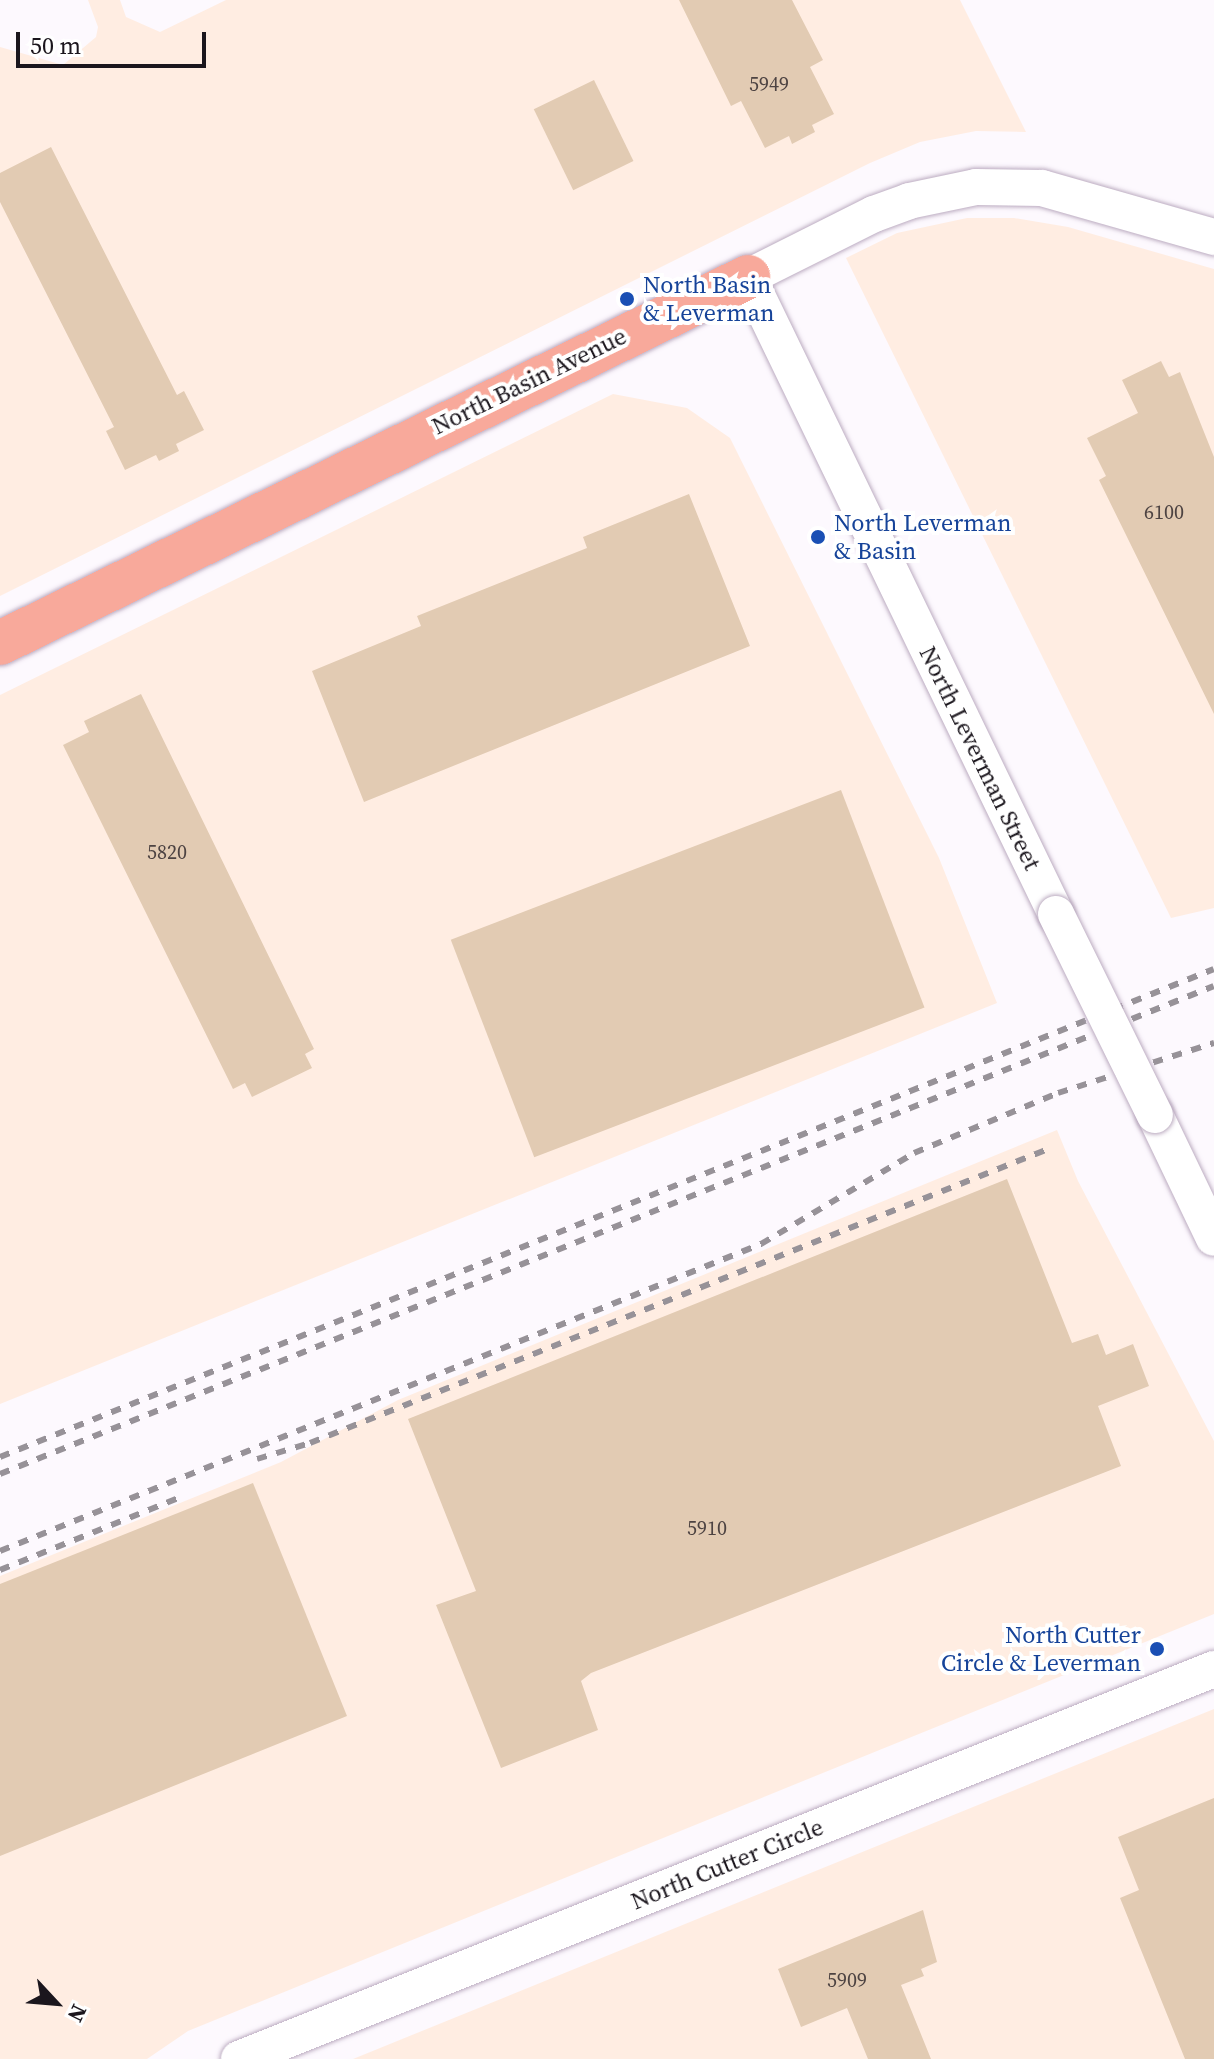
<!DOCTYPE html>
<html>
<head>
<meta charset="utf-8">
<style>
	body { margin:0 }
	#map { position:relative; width:1214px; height:2059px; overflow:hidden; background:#fdf9fe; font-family:"Source Serif 4",serif }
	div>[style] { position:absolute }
	.industrial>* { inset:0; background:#ffede2 }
	.building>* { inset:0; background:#e2cbb3; transform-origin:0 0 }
	.roads { filter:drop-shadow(0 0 2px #bcacc1) drop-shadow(0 0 2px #bcacc1) }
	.minor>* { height:36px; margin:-18px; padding:0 18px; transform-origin:18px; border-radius:18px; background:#fff }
	.major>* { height:44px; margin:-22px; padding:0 22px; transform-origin:22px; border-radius:22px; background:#f8a99b }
	.rail>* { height:6px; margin-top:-3px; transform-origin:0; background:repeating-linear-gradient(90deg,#979298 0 10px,transparent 0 20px) }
	.bridges { filter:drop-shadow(0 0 2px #bcacc1) drop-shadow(0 0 2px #bcacc1) }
	.minor-bridge>* { height:36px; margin:-18px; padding:0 18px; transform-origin:18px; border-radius:18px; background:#fff }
	.dots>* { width:22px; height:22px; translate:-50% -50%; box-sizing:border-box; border:4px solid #fff; border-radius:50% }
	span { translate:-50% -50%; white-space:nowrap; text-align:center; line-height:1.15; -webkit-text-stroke:8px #fff; paint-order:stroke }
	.number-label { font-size:20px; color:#4d4342 }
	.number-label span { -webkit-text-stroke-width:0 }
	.transit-label { font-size:24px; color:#164399 }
	.left { translate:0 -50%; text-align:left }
	.right { translate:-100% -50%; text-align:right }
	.street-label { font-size:24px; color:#1b161d }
	.north { position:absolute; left:16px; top:1963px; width:80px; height:80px; -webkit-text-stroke:6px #fff; paint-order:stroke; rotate:116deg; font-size:22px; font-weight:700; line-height:32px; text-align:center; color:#1b161d }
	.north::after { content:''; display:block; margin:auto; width:28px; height:36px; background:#1b161d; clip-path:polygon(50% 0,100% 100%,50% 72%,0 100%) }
	.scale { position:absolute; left:16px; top:32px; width:190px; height:36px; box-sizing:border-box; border:4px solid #1b161d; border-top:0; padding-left:10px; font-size:24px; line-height:28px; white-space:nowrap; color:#1b161d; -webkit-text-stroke:6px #fff; paint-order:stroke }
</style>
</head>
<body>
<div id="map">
	<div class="industrial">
		<div style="clip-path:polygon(88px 0,120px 0,126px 17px,160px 32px,226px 0,960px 0,1026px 132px,976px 131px,920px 142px,870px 163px,0 596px,0 47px,63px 65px,96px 37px,98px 27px)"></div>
		<div style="clip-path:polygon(967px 218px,1014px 218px,1068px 227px,1214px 269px,1214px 908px,1171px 918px,846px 258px,897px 233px)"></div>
		<div style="clip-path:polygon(613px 394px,687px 408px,730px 438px,939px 858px,997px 1003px,0 1404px,0 695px)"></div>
		<div style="clip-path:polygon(1057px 1130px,1078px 1181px,1214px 1441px,1214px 1614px,188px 2031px,147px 2059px,0 2059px,0 1576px,281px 1462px,398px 1400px)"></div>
		<div style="clip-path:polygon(1214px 1709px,1214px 2059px,353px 2059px,749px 1898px)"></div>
	</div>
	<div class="building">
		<div style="clip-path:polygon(679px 0,792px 0,823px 60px,810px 67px,834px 114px,812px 125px,815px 132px,792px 144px,789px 136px,765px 148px,741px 101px,731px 106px)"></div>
		<div style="left:594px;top:80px;width:90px;height:67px;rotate:64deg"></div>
		<div style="clip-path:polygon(51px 147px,177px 395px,184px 391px,204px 430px,176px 444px,179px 451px,159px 461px,156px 455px,125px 470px,106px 431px,114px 427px,0 202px,0 173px)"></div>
		<div style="clip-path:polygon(1161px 361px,1169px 377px,1180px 372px,1214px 457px,1214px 714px,1099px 480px,1106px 476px,1087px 438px,1138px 413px,1122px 380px)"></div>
		<div style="clip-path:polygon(689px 494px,750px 646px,364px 802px,312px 671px,421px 626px,417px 616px,587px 548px,583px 537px)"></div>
		<div style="clip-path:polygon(141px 694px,314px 1049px,305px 1054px,312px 1068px,252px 1097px,245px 1083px,233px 1089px,63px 745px,89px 732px,84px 721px)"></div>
		<div style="left:841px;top:790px;width:233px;height:418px;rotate:69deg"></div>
		<div style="clip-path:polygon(1007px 1179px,1072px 1343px,1098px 1334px,1106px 1355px,1133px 1344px,1149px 1386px,1098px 1406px,1121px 1466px,591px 1673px,581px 1681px,598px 1730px,501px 1768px,436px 1605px,476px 1591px,408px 1419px)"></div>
		<div style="clip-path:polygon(253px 1483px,347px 1716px,0 1856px,0 1584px)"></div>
		<div style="clip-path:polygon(1214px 1798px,1214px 2059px,1185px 2059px,1120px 1898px,1139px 1890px,1118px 1837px)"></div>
		<div style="clip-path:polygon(923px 1910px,937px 1962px,921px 1969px,924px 1976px,901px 1985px,931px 2059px,868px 2059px,847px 2008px,801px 2027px,778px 1969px)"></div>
	</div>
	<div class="roads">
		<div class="minor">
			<div style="left:1056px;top:914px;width:708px;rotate:-115.8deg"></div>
			<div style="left:748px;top:277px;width:141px;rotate:-26.6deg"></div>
			<div style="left:874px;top:214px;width:37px;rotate:-20deg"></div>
			<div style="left:909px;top:201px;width:68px;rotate:-11.8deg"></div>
			<div style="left:976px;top:187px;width:66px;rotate:0.9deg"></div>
			<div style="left:1042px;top:188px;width:179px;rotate:15.9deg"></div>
			<div style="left:1155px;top:1115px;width:136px;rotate:64.4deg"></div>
			<div style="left:239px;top:2059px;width:1050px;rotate:-21.8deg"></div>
		</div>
		<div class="major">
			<div style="left:0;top:643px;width:833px;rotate:-26.07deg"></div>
		</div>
	</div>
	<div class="rail">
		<div style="left:0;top:1457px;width:1308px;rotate:-21.9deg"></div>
		<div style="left:257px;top:1459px;width:55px;rotate:-16.8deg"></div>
		<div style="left:310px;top:1443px;width:794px;rotate:-21.72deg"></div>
		<div style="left:0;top:1474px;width:1308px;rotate:-21.9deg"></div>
		<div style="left:0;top:1551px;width:821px;rotate:-21.97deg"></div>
		<div style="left:761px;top:1244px;width:178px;rotate:-30.7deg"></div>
		<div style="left:914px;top:1153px;width:156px;rotate:-22.6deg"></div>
		<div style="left:1058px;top:1093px;width:164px;rotate:-17.8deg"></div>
		<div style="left:0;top:1570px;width:197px;rotate:-22deg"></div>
	</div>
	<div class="bridges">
		<div class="minor-bridge">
			<div style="left:1056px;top:914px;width:224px;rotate:63.8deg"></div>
		</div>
	</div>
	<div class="dots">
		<div style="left:627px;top:299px;background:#1a4fb4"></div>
		<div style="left:818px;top:537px;background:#1a4fb4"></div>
		<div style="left:1157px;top:1649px;background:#1a4fb4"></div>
	</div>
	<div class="number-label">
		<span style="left:769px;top:84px">5949</span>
		<span style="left:1164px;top:512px">6100</span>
		<span style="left:167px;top:852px">5820</span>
		<span style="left:707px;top:1528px">5910</span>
		<span style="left:847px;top:1980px">5909</span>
	</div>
	<div class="transit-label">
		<span class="left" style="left:643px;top:299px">North Basin<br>&amp; Leverman</span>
		<span class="left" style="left:834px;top:537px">North Leverman<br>&amp; Basin</span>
		<span class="right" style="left:1141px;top:1649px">North Cutter<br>Circle &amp; Leverman</span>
	</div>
	<div class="street-label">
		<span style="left:529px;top:381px;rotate:-26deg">North Basin Avenue</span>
		<span style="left:980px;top:758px;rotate:64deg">North Leverman Street</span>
		<span style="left:727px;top:1864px;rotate:-22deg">North Cutter Circle</span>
	</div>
	<div class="north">N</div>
	<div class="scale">50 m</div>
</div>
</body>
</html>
